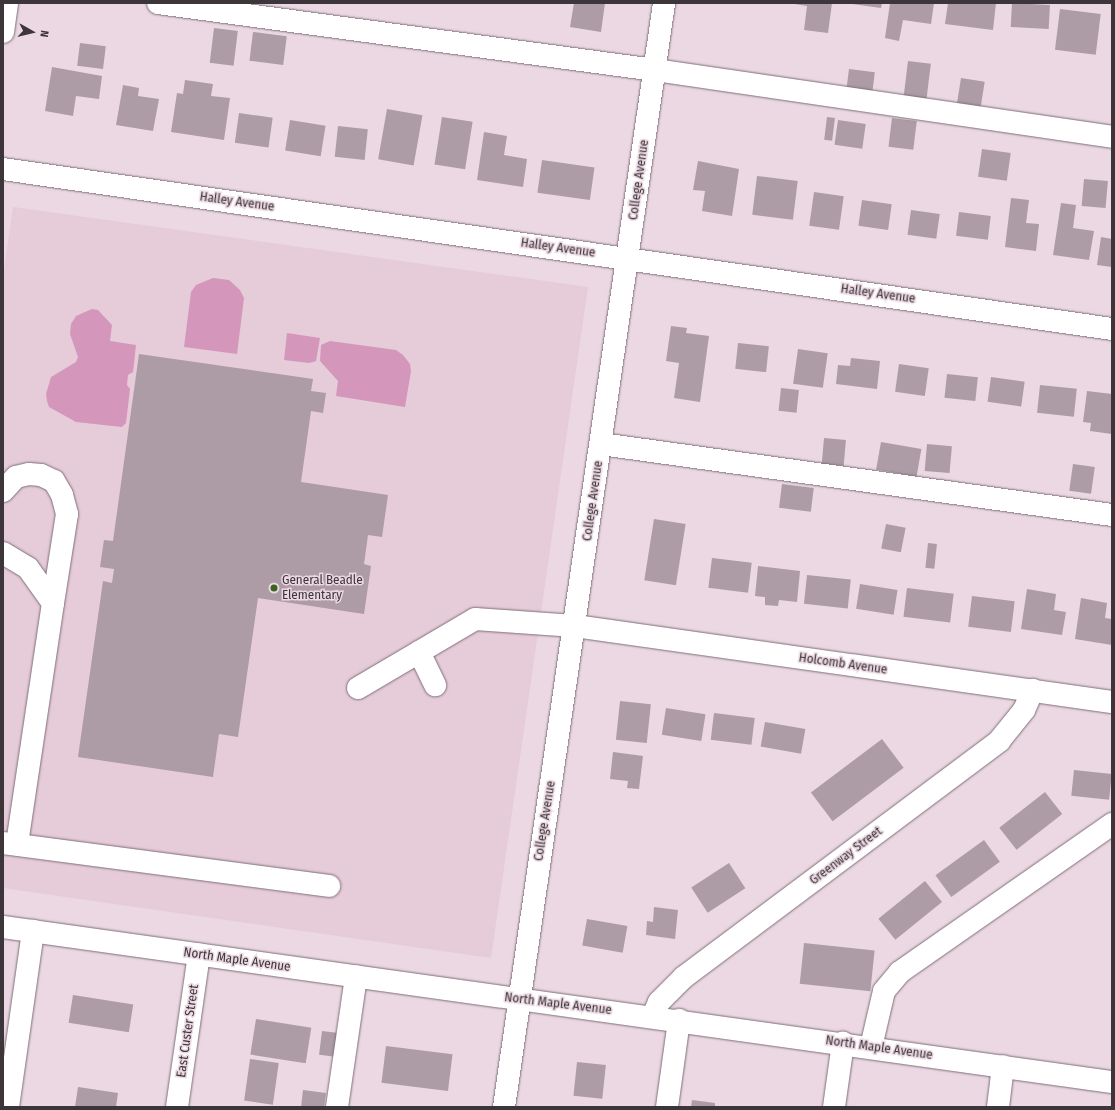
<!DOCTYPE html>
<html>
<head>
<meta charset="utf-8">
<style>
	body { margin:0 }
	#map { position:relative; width:1115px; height:1110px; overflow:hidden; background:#ebd8e2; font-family:"Fira Sans Condensed",sans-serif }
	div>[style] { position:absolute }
	.built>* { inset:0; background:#e6cbd9 }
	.green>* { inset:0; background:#d496ba }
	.building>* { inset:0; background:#ad9ba5; transform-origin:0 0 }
	.roads { filter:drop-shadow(0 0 1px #7f6e77) drop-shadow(0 0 1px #7f6e77) }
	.minor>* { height:22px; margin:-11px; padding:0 11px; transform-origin:11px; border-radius:11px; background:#fff }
	.dots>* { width:11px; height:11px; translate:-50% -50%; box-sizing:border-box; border:2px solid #ebd8e2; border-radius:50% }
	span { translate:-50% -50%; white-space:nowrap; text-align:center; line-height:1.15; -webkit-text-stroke:3px #ebd8e2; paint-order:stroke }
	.street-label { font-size:13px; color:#3c3539 }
	.poi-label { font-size:13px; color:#3c3539 }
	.left { translate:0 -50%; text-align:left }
	.frame { position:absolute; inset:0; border:4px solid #3c3539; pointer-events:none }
	.north { position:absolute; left:12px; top:12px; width:40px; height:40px; -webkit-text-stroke:3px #ebd8e2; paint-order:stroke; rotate:98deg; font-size:11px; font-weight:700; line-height:16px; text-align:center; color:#3c3539 }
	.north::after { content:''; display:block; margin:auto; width:14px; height:18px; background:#3c3539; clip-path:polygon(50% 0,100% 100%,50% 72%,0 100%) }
</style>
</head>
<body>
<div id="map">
	<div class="built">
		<div style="clip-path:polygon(13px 207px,588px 287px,491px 958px,3px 888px,3px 276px)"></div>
	</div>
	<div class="green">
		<div style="clip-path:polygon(213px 278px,229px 280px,240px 290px,244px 298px,237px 354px,184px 347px,191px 292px,196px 285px)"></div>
		<div style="clip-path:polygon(92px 309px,98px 310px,112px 325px,110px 341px,136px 345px,133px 372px,128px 375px,127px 385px,130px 389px,126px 423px,122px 427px,76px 422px,49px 407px,47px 401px,46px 394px,51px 377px,76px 362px,78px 357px,70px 334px,71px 324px,76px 316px)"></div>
		<div style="clip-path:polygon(287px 333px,320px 338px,316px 361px,309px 363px,284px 360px)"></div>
		<div style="clip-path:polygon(330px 341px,396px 350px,403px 355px,410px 364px,411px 371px,405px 407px,336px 396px,338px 381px,320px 361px,321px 345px)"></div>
	</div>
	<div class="building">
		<div style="clip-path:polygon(574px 3px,605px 3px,601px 32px,570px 27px)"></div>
		<div style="clip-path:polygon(788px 3px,832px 3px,828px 33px,804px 30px,807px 6px)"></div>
		<div style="clip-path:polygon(845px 3px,882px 3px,881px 8px)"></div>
		<div style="clip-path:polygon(890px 3px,934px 3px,931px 24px,903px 20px,899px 41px,885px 38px)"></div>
		<div style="clip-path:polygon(948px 3px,996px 3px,993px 30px,945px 24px)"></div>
		<div style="left:1012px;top:3px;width:38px;height:24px;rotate:3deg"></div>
		<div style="left:1060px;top:9px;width:41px;height:41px;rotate:7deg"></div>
		<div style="left:214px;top:28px;width:24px;height:35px;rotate:7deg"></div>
		<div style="left:253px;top:32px;width:34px;height:29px;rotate:7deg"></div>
		<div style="left:80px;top:43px;width:26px;height:23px;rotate:7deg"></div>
		<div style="left:908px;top:61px;width:23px;height:36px;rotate:7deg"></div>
		<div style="clip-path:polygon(52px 67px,102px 76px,99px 99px,76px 96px,73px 116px,45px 111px)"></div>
		<div style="left:849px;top:69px;width:26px;height:21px;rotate:7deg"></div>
		<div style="left:961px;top:78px;width:24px;height:26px;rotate:9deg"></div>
		<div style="clip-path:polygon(185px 80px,213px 84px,211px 96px,230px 98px,224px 140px,171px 132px,177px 93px,183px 94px)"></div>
		<div style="clip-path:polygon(123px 85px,139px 88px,138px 96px,159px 99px,153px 131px,116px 125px)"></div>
		<div style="left:387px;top:109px;width:36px;height:51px;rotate:10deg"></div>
		<div style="left:239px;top:113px;width:34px;height:30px;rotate:8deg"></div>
		<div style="left:442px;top:117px;width:31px;height:48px;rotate:9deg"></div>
		<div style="left:827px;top:117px;width:8px;height:23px;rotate:7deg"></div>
		<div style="left:892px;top:118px;width:25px;height:29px;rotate:7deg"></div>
		<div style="left:290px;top:120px;width:36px;height:31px;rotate:9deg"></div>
		<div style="left:838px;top:120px;width:28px;height:25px;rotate:8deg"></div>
		<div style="left:338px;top:126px;width:30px;height:31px;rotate:6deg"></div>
		<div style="clip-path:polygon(484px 132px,507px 136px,504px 155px,527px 159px,523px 187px,477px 180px)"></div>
		<div style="left:982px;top:149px;width:29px;height:28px;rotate:8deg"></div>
		<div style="left:542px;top:160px;width:53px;height:33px;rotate:8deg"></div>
		<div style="clip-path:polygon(698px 161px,739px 169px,732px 216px,702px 211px,705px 191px,693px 190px)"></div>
		<div style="left:757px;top:176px;width:41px;height:39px;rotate:7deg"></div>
		<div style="left:1084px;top:179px;width:24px;height:27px;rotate:5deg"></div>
		<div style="left:814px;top:192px;width:30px;height:34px;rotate:8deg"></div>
		<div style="clip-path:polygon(1011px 198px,1029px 200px,1026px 223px,1039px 224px,1036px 251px,1005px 247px)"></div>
		<div style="left:862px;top:200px;width:30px;height:26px;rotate:8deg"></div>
		<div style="clip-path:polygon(1061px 203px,1076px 205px,1073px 228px,1094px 231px,1089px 260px,1053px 255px)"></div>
		<div style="left:911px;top:210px;width:29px;height:25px;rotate:8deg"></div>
		<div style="left:959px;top:212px;width:32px;height:24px;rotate:7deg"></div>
		<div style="clip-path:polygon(1101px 237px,1112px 239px,1112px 267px,1097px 265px)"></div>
		<div style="clip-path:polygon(671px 326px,687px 328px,686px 333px,709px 336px,700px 402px,674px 398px,679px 363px,666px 361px)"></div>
		<div style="left:738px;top:343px;width:31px;height:26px;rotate:6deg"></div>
		<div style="left:798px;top:349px;width:30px;height:35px;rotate:8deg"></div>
		<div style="clip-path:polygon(139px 354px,313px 379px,311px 391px,326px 393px,323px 413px,311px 411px,301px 482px,388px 495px,382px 537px,368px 535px,364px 564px,371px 566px,364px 614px,258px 598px,238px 737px,219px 734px,213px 777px,78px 757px,103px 581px,112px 583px,114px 569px,100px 567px,104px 540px,113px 541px)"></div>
		<div style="clip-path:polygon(851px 358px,880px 361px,877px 389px,836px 384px,838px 365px,850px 366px)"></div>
		<div style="left:899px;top:364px;width:30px;height:28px;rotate:8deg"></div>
		<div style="left:947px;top:374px;width:31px;height:24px;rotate:6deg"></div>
		<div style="left:991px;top:377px;width:34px;height:25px;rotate:8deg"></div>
		<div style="left:1040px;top:385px;width:37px;height:28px;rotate:6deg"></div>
		<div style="left:781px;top:388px;width:18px;height:23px;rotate:6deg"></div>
		<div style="clip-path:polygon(1087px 391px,1112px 394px,1112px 434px,1090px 431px,1091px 423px,1083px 422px)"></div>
		<div style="left:824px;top:438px;width:22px;height:26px;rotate:5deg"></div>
		<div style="left:881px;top:442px;width:41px;height:28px;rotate:10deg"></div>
		<div style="left:927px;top:444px;width:25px;height:27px;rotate:5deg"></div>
		<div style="left:1073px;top:464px;width:22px;height:27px;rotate:8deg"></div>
		<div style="left:782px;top:484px;width:32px;height:24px;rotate:7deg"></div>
		<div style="left:654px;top:519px;width:32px;height:62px;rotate:9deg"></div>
		<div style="left:886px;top:524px;width:20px;height:25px;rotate:11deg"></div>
		<div style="left:928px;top:543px;width:9px;height:25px;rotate:6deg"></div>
		<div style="left:712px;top:558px;width:40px;height:30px;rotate:7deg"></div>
		<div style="clip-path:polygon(758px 566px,800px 571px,797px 602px,779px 600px,778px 606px,765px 605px,765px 597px,755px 596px)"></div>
		<div style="left:807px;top:575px;width:44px;height:29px;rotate:6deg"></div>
		<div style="left:860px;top:584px;width:38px;height:25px;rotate:9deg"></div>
		<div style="left:907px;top:588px;width:47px;height:29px;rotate:7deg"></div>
		<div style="clip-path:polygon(1027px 589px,1056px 594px,1054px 610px,1066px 612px,1062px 635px,1021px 629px)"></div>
		<div style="left:972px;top:596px;width:43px;height:31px;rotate:7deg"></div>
		<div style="clip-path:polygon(1081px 598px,1107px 603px,1105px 618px,1112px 619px,1112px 645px,1075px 639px)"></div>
		<div style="left:620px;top:701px;width:31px;height:39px;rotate:6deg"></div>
		<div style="left:666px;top:708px;width:40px;height:27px;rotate:9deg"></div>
		<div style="left:714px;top:713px;width:41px;height:27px;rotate:7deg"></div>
		<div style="left:765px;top:722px;width:41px;height:25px;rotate:10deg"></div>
		<div style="left:882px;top:739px;width:36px;height:89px;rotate:53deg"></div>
		<div style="clip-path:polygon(613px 752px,643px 756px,639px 789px,627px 788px,628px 781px,610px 779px)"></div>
		<div style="left:1074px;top:770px;width:38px;height:26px;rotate:6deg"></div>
		<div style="left:1045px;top:792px;width:28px;height:58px;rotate:52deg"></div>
		<div style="left:984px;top:840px;width:27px;height:60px;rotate:54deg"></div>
		<div style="left:729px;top:863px;width:30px;height:45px;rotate:57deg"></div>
		<div style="left:925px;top:881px;width:27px;height:60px;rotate:51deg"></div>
		<div style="clip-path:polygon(654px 907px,678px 910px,675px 939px,646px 935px,647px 921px,653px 922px)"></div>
		<div style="left:587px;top:919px;width:41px;height:27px;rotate:10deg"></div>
		<div style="left:804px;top:943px;width:71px;height:41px;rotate:6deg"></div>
		<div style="left:73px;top:995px;width:61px;height:28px;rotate:9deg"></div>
		<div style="left:256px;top:1019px;width:56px;height:36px;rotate:9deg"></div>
		<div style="left:322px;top:1031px;width:23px;height:24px;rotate:7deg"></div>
		<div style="left:386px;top:1046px;width:67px;height:37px;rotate:7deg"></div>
		<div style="left:250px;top:1059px;width:29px;height:42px;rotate:8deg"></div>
		<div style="left:577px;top:1062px;width:29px;height:34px;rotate:6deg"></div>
		<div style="clip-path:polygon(78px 1087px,118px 1093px,116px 1107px,75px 1107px)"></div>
		<div style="clip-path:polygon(303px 1090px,326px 1093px,324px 1107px,301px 1107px)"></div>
		<div style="clip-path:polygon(692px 1100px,715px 1103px,715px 1107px,691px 1107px)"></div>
	</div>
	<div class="roads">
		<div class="minor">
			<div style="left:158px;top:3px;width:501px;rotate:7.68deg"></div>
			<div style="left:655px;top:70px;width:462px;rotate:8.3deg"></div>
			<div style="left:3px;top:32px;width:29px;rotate:-82deg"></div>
			<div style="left:3px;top:169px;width:1120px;rotate:8.21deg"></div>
			<div style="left:601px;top:444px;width:516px;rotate:7.91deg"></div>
			<div style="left:3px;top:491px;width:19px;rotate:-47deg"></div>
			<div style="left:16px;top:477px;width:13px;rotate:-13deg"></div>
			<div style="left:29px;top:474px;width:12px;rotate:5deg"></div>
			<div style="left:41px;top:475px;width:14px;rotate:25deg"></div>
			<div style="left:54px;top:481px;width:16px;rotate:60deg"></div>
			<div style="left:62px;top:495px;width:20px;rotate:75deg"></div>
			<div style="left:67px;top:514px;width:90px;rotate:98.9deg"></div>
			<div style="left:3px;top:553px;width:29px;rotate:31deg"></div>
			<div style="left:28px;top:568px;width:43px;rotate:54.5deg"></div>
			<div style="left:53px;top:603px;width:244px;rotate:98.5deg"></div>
			<div style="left:419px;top:652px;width:37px;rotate:64deg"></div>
			<div style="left:358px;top:688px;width:136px;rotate:-30.5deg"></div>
			<div style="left:475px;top:619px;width:100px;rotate:4deg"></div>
			<div style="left:575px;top:626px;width:542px;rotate:8.06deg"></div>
			<div style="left:3px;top:843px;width:329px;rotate:7.5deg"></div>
			<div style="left:3px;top:927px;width:1120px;rotate:7.96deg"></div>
			<div style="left:653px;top:1016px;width:15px;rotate:-67deg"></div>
			<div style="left:659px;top:1002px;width:35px;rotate:-45deg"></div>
			<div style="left:684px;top:977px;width:394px;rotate:-36.8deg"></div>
			<div style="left:999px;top:741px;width:40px;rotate:-51deg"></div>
			<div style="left:1024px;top:710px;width:22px;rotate:-66deg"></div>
			<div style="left:871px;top:1047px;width:57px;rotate:-76.9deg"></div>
			<div style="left:884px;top:991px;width:25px;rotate:-50deg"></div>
			<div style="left:900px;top:972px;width:259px;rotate:-34.9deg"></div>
			<div style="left:8px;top:1107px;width:178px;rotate:-81.9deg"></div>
			<div style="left:177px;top:1107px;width:154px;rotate:-81.8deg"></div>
			<div style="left:337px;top:1107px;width:132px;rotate:-81.7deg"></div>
			<div style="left:504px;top:1107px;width:1116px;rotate:-81.75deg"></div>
			<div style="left:667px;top:1107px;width:88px;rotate:-82.1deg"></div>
			<div style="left:834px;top:1107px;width:65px;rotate:-82deg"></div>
			<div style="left:998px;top:1107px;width:41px;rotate:-83deg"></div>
		</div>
	</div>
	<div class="dots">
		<div style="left:274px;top:588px;background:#3d641f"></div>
	</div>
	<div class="street-label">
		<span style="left:639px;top:180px;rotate:-82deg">College Avenue</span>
		<span style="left:237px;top:202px;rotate:8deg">Halley Avenue</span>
		<span style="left:558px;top:248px;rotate:8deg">Halley Avenue</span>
		<span style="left:878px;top:294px;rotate:8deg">Halley Avenue</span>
		<span style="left:593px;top:501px;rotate:-82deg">College Avenue</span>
		<span style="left:843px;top:664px;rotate:8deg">Holcomb Avenue</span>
		<span style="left:545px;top:821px;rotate:-81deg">College Avenue</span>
		<span style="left:846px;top:856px;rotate:-37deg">Greenway Street</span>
		<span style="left:237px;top:960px;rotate:8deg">North Maple Avenue</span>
		<span style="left:558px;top:1004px;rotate:7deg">North Maple Avenue</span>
		<span style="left:188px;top:1031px;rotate:-82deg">East Custer Street</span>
		<span style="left:879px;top:1048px;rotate:8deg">North Maple Avenue</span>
	</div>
	<div class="poi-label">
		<span class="left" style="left:282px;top:588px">General Beadle<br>Elementary</span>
	</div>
	<div class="frame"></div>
	<div class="north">N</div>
</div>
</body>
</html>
